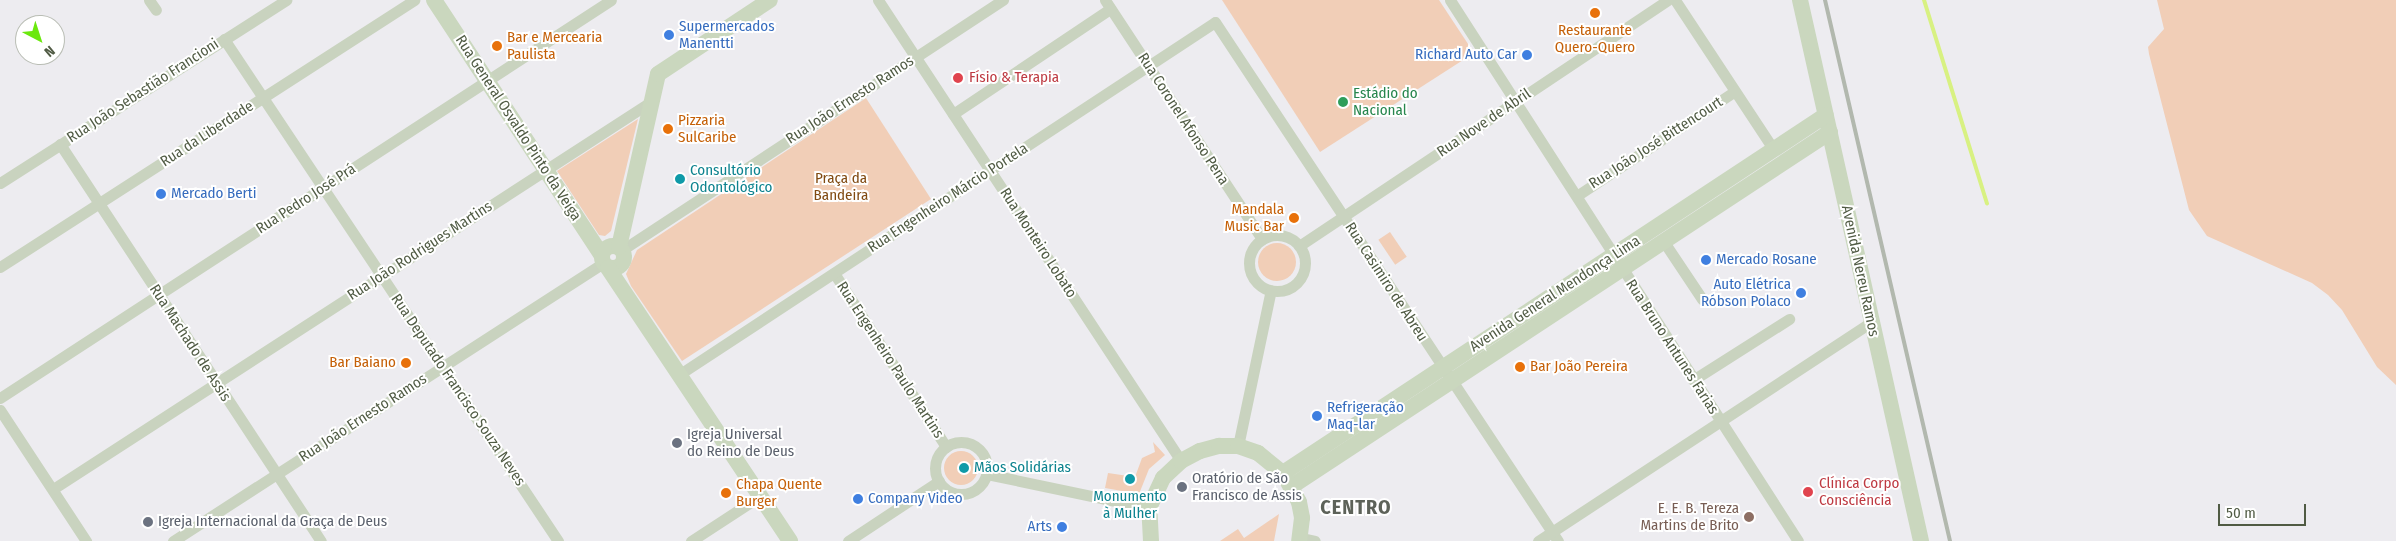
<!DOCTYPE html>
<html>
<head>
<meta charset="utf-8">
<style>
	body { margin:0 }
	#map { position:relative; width:2396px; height:541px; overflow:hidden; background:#edecf0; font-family:"Fira Sans Condensed",sans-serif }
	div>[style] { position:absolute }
	.green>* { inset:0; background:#f1ceb7; transform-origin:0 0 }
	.round { border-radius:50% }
	.stream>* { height:4px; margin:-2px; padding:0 2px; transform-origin:2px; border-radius:2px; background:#d8f182 }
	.street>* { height:11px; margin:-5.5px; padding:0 5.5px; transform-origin:5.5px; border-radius:5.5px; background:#c9d3bf }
	.street>.ring { margin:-5.5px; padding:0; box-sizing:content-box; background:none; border:11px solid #c9d3bf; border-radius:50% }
	.secondary>* { height:16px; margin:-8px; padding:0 8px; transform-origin:8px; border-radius:8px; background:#cad7be }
	.secondary>.ring { margin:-8px; padding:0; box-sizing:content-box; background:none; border:16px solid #cad7be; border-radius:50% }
	.rail>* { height:4px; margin:-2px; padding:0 2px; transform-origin:2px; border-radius:2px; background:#b2b8ae }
	.dots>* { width:14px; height:14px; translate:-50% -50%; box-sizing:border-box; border:2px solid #fff; border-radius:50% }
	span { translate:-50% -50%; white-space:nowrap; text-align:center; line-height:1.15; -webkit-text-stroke:4px #fff; paint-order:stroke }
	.shop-label { font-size:15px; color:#366cbe }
	.left { translate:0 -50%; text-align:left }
	.right { translate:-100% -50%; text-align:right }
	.food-label { font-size:15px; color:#c56008 }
	.health-label { font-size:15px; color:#be3a42 }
	.street-label { font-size:15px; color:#505b44 }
	.leisure-label { font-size:15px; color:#27864d }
	.culture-label { font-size:15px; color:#0d838f }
	.park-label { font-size:15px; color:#804a11 }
	.worship-label { font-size:15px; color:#5b616d }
	.education-label { font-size:15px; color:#785e54 }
	.district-label { font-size:20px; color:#5d6259; font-weight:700; letter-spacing:1px }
	.north { position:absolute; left:15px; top:15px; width:50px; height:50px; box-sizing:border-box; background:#fff; border:1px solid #b9bdb4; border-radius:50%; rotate:140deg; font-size:14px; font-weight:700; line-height:20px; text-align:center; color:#505b44 }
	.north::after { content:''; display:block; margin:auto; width:18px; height:22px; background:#6be80e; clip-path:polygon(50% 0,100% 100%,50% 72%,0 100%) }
	.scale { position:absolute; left:2218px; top:504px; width:88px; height:22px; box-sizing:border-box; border:2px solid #505b44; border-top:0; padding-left:6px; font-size:15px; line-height:18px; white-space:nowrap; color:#505b44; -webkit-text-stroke:4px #fff; paint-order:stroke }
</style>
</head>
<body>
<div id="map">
	<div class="green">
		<div style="clip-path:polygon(1222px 0,1439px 0,1474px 53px,1320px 152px)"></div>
		<div style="clip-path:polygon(2157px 0,2396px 0,2396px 385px,2377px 367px,2342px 310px,2328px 295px,2312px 283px,2207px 236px,2189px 210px,2149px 54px,2148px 47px,2164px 29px)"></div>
		<div style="clip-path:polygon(866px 98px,931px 199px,682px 361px,631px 286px,626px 274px,637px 250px)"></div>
		<div style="clip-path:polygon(638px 119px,611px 231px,605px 236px,599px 235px,557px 171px)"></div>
		<div style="left:1390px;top:232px;width:30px;height:14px;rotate:56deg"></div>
		<div class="round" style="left:1258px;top:243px;width:38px;height:38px"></div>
		<div style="clip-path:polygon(1153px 442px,1165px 455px,1149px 469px,1139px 494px,1105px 488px,1108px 473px,1135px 477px,1142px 458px,1155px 452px)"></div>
		<div class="round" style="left:944px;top:451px;width:34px;height:34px"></div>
		<div style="clip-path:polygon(1279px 514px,1274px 541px,1220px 541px,1238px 529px,1244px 538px)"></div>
	</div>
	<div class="stream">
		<div style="left:1924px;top:0;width:213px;rotate:72.8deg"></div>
	</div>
	<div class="street">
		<div style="left:149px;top:0;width:12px;rotate:55deg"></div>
		<div style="left:878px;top:0;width:552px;rotate:56.68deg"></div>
		<div style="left:1105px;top:0;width:286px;rotate:56.7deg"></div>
		<div style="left:1450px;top:0;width:643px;rotate:57.25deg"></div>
		<div style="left:1675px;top:0;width:180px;rotate:56.6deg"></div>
		<div style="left:224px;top:39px;width:603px;rotate:56.36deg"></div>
		<div style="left:953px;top:114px;width:189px;rotate:-33.8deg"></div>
		<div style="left:60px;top:144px;width:475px;rotate:56.7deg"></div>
		<div style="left:0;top:183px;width:340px;rotate:-32.6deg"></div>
		<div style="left:1578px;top:195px;width:188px;rotate:-33.5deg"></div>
		<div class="ring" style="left:1249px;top:235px;width:45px;height:45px"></div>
		<div style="left:1664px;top:242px;width:69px;rotate:56.3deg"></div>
		<div style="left:1299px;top:246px;width:443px;rotate:-33.7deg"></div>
		<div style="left:622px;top:250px;width:456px;rotate:-33.3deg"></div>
		<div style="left:0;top:267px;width:493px;rotate:-32.8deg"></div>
		<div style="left:834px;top:273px;width:207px;rotate:57.2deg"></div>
		<div style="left:680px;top:374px;width:640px;rotate:-33.34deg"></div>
		<div style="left:1215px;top:22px;width:622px;rotate:56.54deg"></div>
		<div style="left:1693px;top:380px;width:114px;rotate:-32.4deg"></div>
		<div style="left:0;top:398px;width:729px;rotate:-33.08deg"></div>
		<div style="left:0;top:410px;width:157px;rotate:56.7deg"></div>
		<div class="ring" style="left:935px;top:442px;width:41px;height:41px"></div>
		<div style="left:1238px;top:446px;width:159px;rotate:-78.1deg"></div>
		<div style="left:987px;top:474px;width:166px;rotate:11.9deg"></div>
		<div style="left:53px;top:489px;width:714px;rotate:-32.93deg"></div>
		<div style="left:1301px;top:538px;width:14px;rotate:12deg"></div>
		<div style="left:173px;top:541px;width:512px;rotate:-32.88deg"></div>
		<div style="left:691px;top:541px;width:82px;rotate:-33.1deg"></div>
		<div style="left:848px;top:541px;width:109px;rotate:-33.4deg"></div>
		<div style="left:1538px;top:541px;width:399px;rotate:-33.3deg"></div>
	</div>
	<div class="secondary">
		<div style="left:434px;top:0;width:306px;rotate:56.7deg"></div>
		<div style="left:1800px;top:0;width:554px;rotate:77.39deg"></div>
		<div class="ring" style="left:602px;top:246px;width:6px;height:6px"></div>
		<div style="left:619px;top:247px;width:177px;rotate:-77.3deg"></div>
		<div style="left:658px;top:74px;width:134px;rotate:-33.5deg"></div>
		<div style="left:608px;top:268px;width:328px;rotate:56.3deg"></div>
		<div style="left:1283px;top:473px;width:650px;rotate:-33.4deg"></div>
		<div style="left:1292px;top:486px;width:644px;rotate:-33.34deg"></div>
		<div style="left:1151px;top:541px;width:33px;rotate:-93deg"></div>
		<div style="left:1149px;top:508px;width:33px;rotate:-65deg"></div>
		<div style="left:1163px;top:478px;width:25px;rotate:-43deg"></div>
		<div style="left:1181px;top:461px;width:21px;rotate:-28deg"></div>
		<div style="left:1200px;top:451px;width:20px;rotate:-15deg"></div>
		<div style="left:1219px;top:446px;width:19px"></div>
		<div style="left:1238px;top:446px;width:21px;rotate:19deg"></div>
		<div style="left:1258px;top:453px;width:32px;rotate:39deg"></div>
		<div style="left:1283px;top:473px;width:33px;rotate:61deg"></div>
		<div style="left:1299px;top:502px;width:16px;rotate:79deg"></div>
		<div style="left:1302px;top:518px;width:23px;rotate:97deg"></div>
	</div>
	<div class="rail">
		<div style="left:1825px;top:0;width:555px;rotate:76.99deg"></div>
	</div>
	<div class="dots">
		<div style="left:1595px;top:13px;background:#e8710a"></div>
		<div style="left:669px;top:35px;background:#3f7fe0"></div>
		<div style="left:497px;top:46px;background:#e8710a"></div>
		<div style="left:1527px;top:55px;background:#3f7fe0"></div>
		<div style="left:958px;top:78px;background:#e0444e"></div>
		<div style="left:1343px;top:102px;background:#2e9e5b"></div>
		<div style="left:668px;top:129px;background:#e8710a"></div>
		<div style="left:680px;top:179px;background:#0f9aa8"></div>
		<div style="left:161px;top:194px;background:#3f7fe0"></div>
		<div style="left:1294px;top:218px;background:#e8710a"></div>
		<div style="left:1706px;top:260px;background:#3f7fe0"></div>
		<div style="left:1801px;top:293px;background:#3f7fe0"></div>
		<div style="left:406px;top:363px;background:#e8710a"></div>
		<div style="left:1520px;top:367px;background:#e8710a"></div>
		<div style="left:1317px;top:416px;background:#3f7fe0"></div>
		<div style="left:677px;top:443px;background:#6b7280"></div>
		<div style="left:964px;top:468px;background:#0f9aa8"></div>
		<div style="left:1130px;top:479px;background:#0f9aa8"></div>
		<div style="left:1182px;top:487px;background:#6b7280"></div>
		<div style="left:1808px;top:492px;background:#e0444e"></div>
		<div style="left:726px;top:493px;background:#e8710a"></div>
		<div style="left:858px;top:499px;background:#3f7fe0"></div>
		<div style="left:1749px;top:517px;background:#8d6e63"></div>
		<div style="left:148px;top:522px;background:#6b7280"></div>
		<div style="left:1062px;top:527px;background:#3f7fe0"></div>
	</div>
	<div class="shop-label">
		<span class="left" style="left:679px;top:35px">Supermercados<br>Manentti</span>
		<span class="right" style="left:1517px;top:55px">Richard Auto Car</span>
		<span class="left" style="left:171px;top:194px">Mercado Berti</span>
		<span class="left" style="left:1716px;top:260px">Mercado Rosane</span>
		<span class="right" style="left:1791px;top:293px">Auto Elétrica<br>Róbson Polaco</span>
		<span class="left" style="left:1327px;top:416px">Refrigeração<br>Maq-lar</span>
		<span class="left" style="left:868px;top:499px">Company Video</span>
		<span class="right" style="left:1052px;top:527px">Arts</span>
	</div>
	<div class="food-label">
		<span style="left:1595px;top:39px">Restaurante<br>Quero-Quero</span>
		<span class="left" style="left:507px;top:46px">Bar e Mercearia<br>Paulista</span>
		<span class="left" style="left:678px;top:129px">Pizzaria<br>SulCaribe</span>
		<span class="right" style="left:1284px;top:218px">Mandala<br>Music Bar</span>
		<span class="right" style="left:396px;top:363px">Bar Baiano</span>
		<span class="left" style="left:1530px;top:367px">Bar João Pereira</span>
		<span class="left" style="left:736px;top:493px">Chapa Quente<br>Burger</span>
	</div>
	<div class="health-label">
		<span class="left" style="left:969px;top:78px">Físio &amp; Terapia</span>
		<span class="left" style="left:1819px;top:492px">Clínica Corpo<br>Consciência</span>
	</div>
	<div class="street-label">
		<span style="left:143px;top:91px;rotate:-33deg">Rua João Sebastião Francioni</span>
		<span style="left:850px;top:100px;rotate:-33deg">Rua João Ernesto Ramos</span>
		<span style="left:1183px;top:119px;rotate:57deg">Rua Coronel Afonso Pena</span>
		<span style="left:1484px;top:123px;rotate:-34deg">Rua Nove de Abril</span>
		<span style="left:518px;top:128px;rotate:57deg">Rua General Osvaldo Pinto da Veiga</span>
		<span style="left:207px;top:134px;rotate:-33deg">Rua da Liberdade</span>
		<span style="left:1656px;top:143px;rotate:-33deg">Rua João José Bittencourt</span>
		<span style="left:948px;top:198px;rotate:-33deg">Rua Engenheiro Márcio Portela</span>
		<span style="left:306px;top:199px;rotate:-33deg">Rua Pedro José Prá</span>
		<span style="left:1038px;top:243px;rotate:57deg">Rua Monteiro Lobato</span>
		<span style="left:420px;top:251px;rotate:-33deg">Rua João Rodrigues Martins</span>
		<span style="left:1860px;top:271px;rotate:78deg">Avenida Nereu Ramos</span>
		<span style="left:1386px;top:282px;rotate:57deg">Rua Casimiro de Abreu</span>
		<span style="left:1555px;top:294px;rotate:-33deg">Avenida General Mendonça Lima</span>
		<span style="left:190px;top:343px;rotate:57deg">Rua Machado de Assis</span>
		<span style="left:1672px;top:347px;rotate:57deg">Rua Bruno Antunes Farias</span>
		<span style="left:890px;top:360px;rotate:57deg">Rua Engenheiro Paulo Martins</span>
		<span style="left:458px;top:390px;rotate:56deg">Rua Deputado Francisco Souza Neves</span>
		<span style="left:363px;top:418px;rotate:-33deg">Rua João Ernesto Ramos</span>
	</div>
	<div class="leisure-label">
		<span class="left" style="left:1353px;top:102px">Estádio do<br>Nacional</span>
	</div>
	<div class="culture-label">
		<span class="left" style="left:690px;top:179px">Consultório<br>Odontológico</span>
		<span class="left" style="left:974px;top:468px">Mãos Solidárias</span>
		<span style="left:1130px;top:505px">Monumento<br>à Mulher</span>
	</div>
	<div class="park-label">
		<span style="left:841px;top:187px">Praça da<br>Bandeira</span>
	</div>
	<div class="worship-label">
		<span class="left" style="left:687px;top:443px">Igreja Universal<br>do Reino de Deus</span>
		<span class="left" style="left:1192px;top:487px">Oratório de São<br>Francisco de Assis</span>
		<span class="left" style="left:158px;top:522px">Igreja Internacional da Graça de Deus</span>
	</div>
	<div class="education-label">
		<span class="right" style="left:1739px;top:517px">E. E. B. Tereza<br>Martins de Brito</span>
	</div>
	<div class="district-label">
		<span style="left:1356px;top:507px">CENTRO</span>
	</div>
	<div class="north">N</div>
	<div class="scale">50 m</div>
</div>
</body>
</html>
